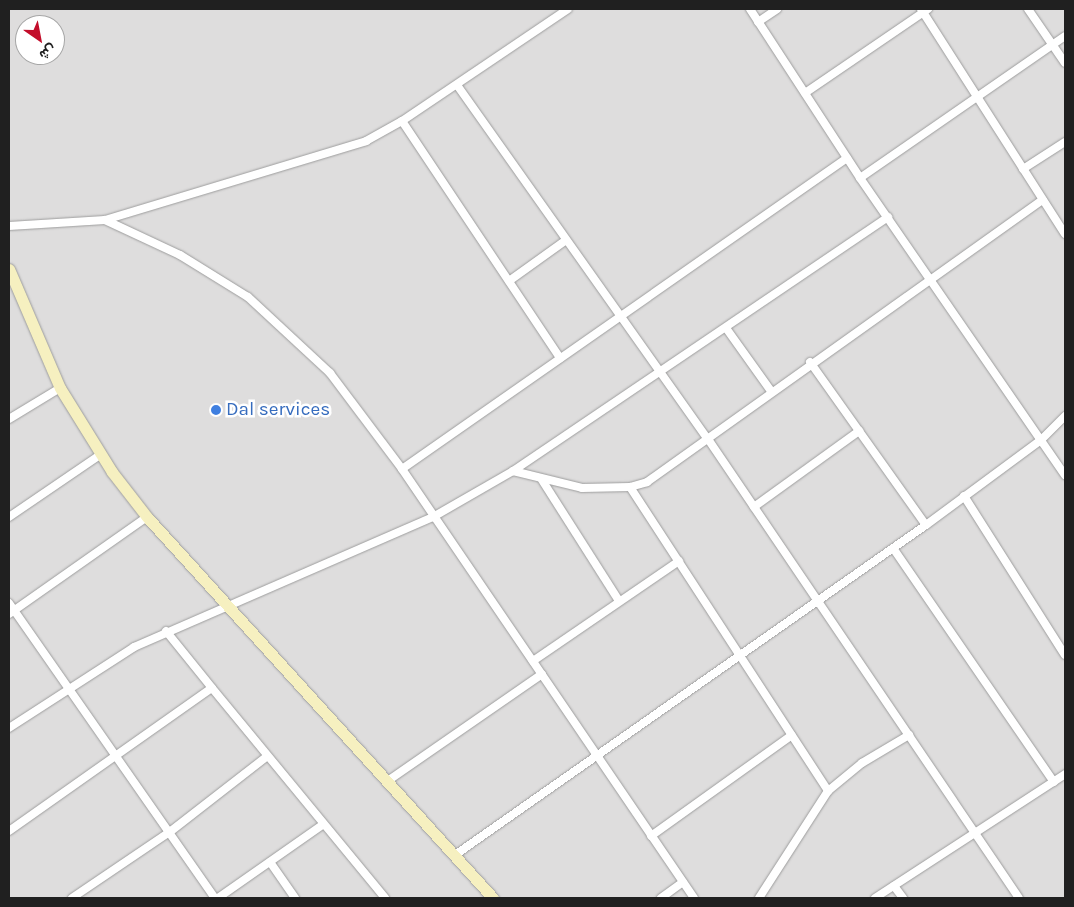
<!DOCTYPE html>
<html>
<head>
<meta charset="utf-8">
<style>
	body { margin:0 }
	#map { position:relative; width:1074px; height:907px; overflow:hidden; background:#f0ece7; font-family:Karla,Vazirmatn,sans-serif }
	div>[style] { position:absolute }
	.residential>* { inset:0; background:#dedddd }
	.roads { filter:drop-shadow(0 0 1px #9d9d9d) drop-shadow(0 0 1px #9d9d9d) }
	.street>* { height:8px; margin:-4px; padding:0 4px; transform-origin:4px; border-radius:4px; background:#fff }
	.secondary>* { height:11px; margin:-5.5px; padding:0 5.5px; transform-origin:5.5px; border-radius:5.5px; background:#f6f0c0 }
	.dots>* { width:14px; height:14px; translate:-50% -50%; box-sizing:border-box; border:2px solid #fff; border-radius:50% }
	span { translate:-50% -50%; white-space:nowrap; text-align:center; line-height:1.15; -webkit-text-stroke:5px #fff; paint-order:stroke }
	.shop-label { font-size:19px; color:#366cbe }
	.left { translate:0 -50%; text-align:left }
	.frame { position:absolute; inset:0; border:10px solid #202020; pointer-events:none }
	.north { position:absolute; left:15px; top:15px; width:50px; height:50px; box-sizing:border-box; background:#fff; border:1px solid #a6a6a6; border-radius:50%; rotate:147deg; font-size:14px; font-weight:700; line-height:20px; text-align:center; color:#202020 }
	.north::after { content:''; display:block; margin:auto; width:18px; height:22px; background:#c30d2a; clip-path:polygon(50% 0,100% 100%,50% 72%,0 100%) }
</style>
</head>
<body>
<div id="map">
	<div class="residential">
		<div style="clip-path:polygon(evenodd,9px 9px,1065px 9px,1065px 898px,9px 898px,9px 9px,25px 25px,55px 25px,55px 55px,25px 55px,25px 25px)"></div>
	</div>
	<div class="roads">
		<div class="street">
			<div style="left:750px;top:9px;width:202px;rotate:56.9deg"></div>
			<div style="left:860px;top:178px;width:361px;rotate:55.4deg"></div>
			<div style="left:921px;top:9px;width:267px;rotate:57.4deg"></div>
			<div style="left:1028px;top:9px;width:65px;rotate:55.6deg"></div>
			<div style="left:758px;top:22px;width:23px;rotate:-34deg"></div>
			<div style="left:457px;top:85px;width:434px;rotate:54.7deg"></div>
			<div style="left:708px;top:439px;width:554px;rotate:55.88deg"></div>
			<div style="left:805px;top:93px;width:149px;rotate:-34.3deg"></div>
			<div style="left:402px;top:121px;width:285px;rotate:56.3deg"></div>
			<div style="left:1023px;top:169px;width:50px;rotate:-32.7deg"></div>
			<div style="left:860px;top:178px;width:249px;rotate:-34.7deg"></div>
			<div style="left:105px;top:220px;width:83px;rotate:25deg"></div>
			<div style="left:180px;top:255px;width:80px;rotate:31.7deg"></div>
			<div style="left:248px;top:297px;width:112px;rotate:42.8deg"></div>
			<div style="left:330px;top:373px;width:120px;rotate:53.1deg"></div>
			<div style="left:402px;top:469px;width:519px;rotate:55.76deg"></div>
			<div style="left:9px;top:226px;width:96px;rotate:-3.6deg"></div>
			<div style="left:105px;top:220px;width:273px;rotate:-16.8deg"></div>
			<div style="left:366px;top:141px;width:41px;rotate:-29.1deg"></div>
			<div style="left:402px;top:121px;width:200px;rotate:-34deg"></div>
			<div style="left:509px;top:281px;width:70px;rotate:-35.7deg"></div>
			<div style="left:726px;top:328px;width:77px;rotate:54.5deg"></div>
			<div style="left:810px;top:362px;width:200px;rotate:54.6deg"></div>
			<div style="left:9px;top:419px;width:60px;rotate:-31.3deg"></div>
			<div style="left:402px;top:469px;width:543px;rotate:-34.95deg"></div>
			<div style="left:513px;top:471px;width:71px;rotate:13.8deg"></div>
			<div style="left:582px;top:488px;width:48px;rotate:-1.2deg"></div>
			<div style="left:630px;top:487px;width:18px;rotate:-16deg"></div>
			<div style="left:647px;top:482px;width:486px;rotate:-35.5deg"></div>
			<div style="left:542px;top:480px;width:143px;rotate:57.5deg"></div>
			<div style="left:630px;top:487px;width:363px;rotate:56.9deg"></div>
			<div style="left:964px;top:496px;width:188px;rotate:57.6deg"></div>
			<div style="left:754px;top:507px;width:130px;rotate:-35.9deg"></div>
			<div style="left:9px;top:517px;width:110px;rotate:-34.3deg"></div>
			<div style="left:893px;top:548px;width:284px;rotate:55.5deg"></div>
			<div style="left:9px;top:603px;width:360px;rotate:55.1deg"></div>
			<div style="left:9px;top:614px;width:169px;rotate:-35.1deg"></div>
			<div style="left:166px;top:631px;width:73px;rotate:51.1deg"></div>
			<div style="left:533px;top:661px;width:177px;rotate:-34.4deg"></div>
			<div style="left:9px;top:728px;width:149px;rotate:-32.9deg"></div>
			<div style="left:134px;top:647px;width:326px;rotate:-23.5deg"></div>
			<div style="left:433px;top:517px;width:92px;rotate:-29.9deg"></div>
			<div style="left:513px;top:471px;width:453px;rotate:-34.1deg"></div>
			<div style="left:389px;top:780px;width:186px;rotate:-34.7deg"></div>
			<div style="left:9px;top:831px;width:248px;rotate:-35.2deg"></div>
			<div style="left:212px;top:688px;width:272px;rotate:50.5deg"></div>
			<div style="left:651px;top:836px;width:173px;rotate:-35.6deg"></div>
			<div style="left:455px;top:855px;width:575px;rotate:-35.02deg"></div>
			<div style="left:926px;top:525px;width:143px;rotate:-36.5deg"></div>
			<div style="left:1041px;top:440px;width:34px;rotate:-45deg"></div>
			<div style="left:270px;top:862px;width:44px;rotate:55.2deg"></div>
			<div style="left:894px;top:886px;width:15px;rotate:53deg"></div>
			<div style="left:72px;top:898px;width:120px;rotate:-34.1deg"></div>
			<div style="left:171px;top:831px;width:120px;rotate:-37.9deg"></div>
			<div style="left:218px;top:898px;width:126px;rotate:-35deg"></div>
			<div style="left:661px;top:898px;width:27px;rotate:-36deg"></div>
			<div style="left:759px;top:898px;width:127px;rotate:-57.2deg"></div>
			<div style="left:828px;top:791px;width:44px;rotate:-39.5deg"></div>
			<div style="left:862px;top:763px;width:55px;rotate:-30.8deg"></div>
			<div style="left:875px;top:898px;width:227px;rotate:-33.1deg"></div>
		</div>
		<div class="secondary">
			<div style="left:9px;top:269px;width:129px;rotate:66.8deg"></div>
			<div style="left:60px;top:388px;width:99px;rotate:58.2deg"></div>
			<div style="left:112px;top:472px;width:57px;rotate:52.1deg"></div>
			<div style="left:147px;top:517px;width:515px;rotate:47.76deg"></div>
		</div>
	</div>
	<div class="dots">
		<div style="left:216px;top:410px;background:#3f7fe0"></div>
	</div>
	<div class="shop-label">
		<span class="left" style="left:226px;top:410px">Dal services</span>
	</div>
	<div class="frame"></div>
	<div class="north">ش</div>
</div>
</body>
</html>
